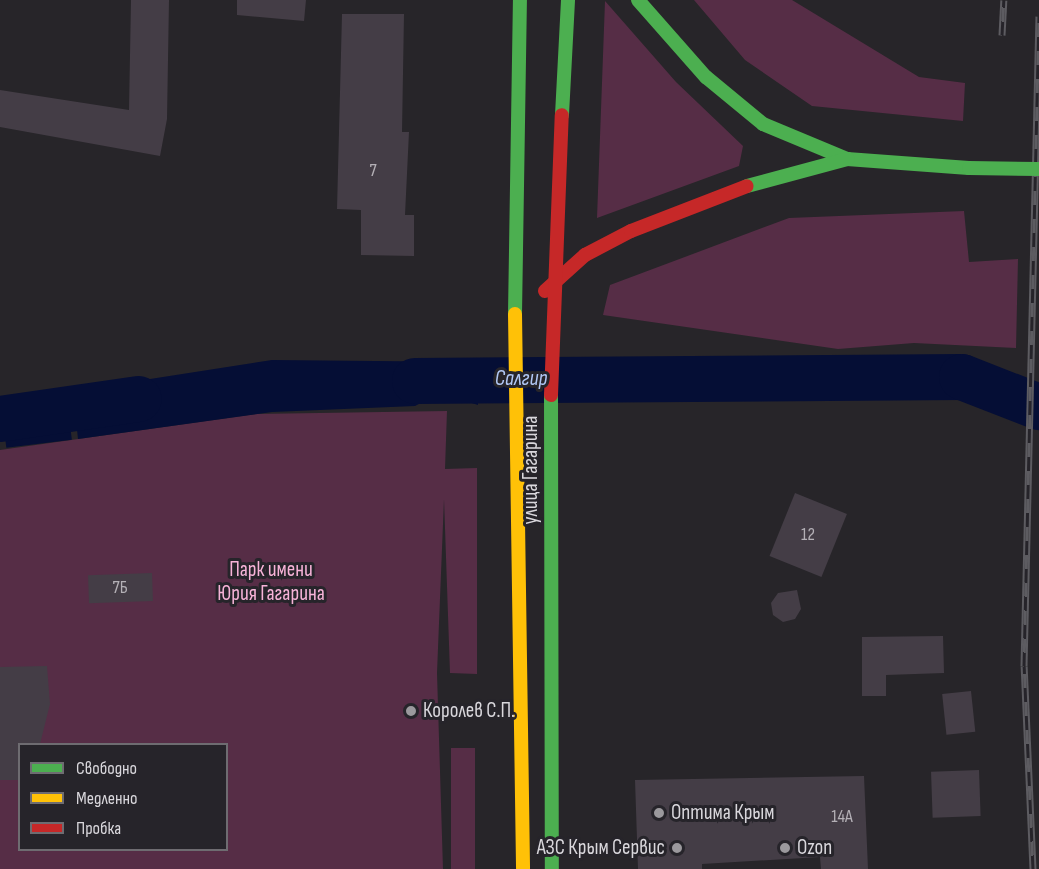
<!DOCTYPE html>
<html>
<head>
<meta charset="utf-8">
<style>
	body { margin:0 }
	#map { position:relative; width:1039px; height:869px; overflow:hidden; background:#272529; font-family:"Sofia Sans Condensed",sans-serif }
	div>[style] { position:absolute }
	.green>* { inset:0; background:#562d46; transform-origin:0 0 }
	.water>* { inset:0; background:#050e35; transform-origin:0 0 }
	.river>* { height:46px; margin:-23px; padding:0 23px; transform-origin:23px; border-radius:23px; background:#050e35 }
	.building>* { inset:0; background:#443d46; transform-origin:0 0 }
	.fast>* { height:14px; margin:-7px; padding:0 7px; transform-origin:7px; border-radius:7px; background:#4caf50 }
	.slow>* { height:14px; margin:-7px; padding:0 7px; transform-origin:7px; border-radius:7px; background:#ffc107 }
	.jam>* { height:14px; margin:-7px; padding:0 7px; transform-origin:7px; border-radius:7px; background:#c62828 }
	.rail>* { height:7px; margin-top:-3.5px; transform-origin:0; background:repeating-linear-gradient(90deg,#26242a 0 14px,#5d5c61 0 28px); box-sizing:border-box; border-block:2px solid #5d5c61 }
	.fast-bridge>* { height:14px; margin:-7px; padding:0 7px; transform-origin:7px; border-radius:7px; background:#4caf50 }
	.dots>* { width:16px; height:16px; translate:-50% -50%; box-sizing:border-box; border:3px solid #26242a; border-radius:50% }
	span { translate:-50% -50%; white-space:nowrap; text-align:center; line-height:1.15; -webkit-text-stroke:6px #26242a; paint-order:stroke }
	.number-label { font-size:18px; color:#b4b0b6 }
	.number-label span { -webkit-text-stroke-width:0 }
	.street-label { font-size:21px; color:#d9d7dc }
	.park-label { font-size:21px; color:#f7b3d8 }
	.poi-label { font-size:21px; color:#d9d7dc }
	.left { translate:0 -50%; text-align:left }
	.right { translate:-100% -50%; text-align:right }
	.water-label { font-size:22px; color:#b1c7f5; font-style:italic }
	.legend { position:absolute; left:18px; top:743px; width:210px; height:108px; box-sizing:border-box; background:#26242a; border:2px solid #6e6c71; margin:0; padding:8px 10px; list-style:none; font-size:18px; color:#d9d7dc }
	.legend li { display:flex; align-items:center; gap:12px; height:30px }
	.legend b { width:30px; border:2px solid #6e6c71 }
</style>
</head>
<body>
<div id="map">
	<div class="green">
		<div style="clip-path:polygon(694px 0,792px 0,919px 77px,965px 83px,963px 121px,812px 106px,745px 60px)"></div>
		<div style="clip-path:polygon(605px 1px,676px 82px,743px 146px,739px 166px,597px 218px)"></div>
		<div style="clip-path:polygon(964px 211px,969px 262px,1018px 259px,1016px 348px,914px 343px,838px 349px,603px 315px,610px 285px,789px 218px)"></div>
		<div style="clip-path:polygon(evenodd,447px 411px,445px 469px,477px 468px,477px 674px,450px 673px,444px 499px,437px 673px,443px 869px,0 869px,0 450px,256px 414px,447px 411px,20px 744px,226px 744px,226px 850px,20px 850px,20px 744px)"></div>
		<div style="left:451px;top:748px;width:24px;height:121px"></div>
	</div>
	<div class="water">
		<div style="clip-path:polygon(272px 360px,478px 362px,478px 405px,440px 393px,415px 406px,272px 412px,78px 439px,73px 391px)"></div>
		<div style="left:66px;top:392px;width:48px;height:66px;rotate:83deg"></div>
	</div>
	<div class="river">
		<div style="left:415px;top:381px;width:547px;rotate:-0.42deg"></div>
		<div style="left:962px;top:377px;width:83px;rotate:21.3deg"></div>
		<div style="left:0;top:419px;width:140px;rotate:-8.2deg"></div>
	</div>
	<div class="building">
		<div style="clip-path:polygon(131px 0,169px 0,167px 119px,160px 156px,0 127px,0 90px,129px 110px)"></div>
		<div style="clip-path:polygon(237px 0,306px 0,304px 21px,237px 15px)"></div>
		<div style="clip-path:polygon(342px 14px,404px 14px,402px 132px,409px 132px,405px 215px,414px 215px,414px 256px,361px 255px,361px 210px,337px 209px)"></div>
		<div style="left:795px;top:493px;width:56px;height:68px;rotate:22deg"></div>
		<div style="left:152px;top:573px;width:28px;height:64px;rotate:88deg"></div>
		<div style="clip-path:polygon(797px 590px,801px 609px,795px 619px,783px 622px,773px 615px,771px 603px,778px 593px)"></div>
		<div style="clip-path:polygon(943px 636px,944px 673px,886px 675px,886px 696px,862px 696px,862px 637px)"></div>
		<div style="clip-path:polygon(47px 666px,50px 704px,40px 744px,20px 744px,20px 780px,0 780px,0 667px)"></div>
		<div style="left:971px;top:691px;width:41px;height:29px;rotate:84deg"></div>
		<div style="left:979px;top:770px;width:46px;height:48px;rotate:88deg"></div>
		<div style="clip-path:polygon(864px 776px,868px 869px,821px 869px,820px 857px,702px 864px,702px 869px,638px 869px,635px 780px)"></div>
	</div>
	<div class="fast">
		<div style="left:638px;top:0;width:103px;rotate:48.6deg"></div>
		<div style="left:706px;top:77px;width:74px;rotate:39.5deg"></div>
		<div style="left:763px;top:124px;width:91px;rotate:22.6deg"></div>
		<div style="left:847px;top:159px;width:122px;rotate:4.2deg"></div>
		<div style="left:562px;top:115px;width:115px;rotate:-87deg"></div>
		<div style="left:747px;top:186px;width:104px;rotate:-15.1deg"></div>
		<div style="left:515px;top:314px;width:314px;rotate:-89.1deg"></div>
		<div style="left:551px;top:395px;width:474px;rotate:89.9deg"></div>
	</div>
	<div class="slow">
		<div style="left:515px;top:314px;width:555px;rotate:89.17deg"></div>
	</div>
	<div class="jam">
		<div style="left:545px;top:291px;width:54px;rotate:-42deg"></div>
		<div style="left:585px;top:255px;width:52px;rotate:-27.6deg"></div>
		<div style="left:631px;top:231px;width:124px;rotate:-21.2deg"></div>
		<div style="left:551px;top:395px;width:280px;rotate:-87.8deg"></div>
	</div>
	<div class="rail">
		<div style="left:1002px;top:35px;width:35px;rotate:-87deg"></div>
		<div style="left:1033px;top:869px;width:203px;rotate:-92.5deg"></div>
		<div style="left:1024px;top:666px;width:650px;rotate:-88.68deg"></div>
	</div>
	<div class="fast-bridge">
		<div style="left:969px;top:168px;width:70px;rotate:0.8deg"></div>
	</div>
	<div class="dots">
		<div style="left:411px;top:711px;background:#9b999d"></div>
		<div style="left:659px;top:813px;background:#9b999d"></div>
		<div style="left:677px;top:848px;background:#9b999d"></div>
		<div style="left:785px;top:848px;background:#9b999d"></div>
	</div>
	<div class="number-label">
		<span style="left:373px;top:171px">7</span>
		<span style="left:808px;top:535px">12</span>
		<span style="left:120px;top:588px">7Б</span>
		<span style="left:842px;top:817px">14А</span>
	</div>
	<div class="street-label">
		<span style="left:531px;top:470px;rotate:-90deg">улица Гагарина</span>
	</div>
	<div class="park-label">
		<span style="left:271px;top:582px">Парк имени<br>Юрия Гагарина</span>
	</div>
	<div class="poi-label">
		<span class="left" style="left:423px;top:711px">Королев С.П.</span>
		<span class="left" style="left:671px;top:813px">Оптима Крым</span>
		<span class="right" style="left:665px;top:848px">АЗС Крым Сервис</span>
		<span class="left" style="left:797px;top:848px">Ozon</span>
	</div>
	<div class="water-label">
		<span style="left:521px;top:379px">Салгир</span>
	</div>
	<ul class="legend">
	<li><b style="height:8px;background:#4caf50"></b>Свободно</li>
	<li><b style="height:8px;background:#ffc107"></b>Медленно</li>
	<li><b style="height:8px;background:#c62828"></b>Пробка</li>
	</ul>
</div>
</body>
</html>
